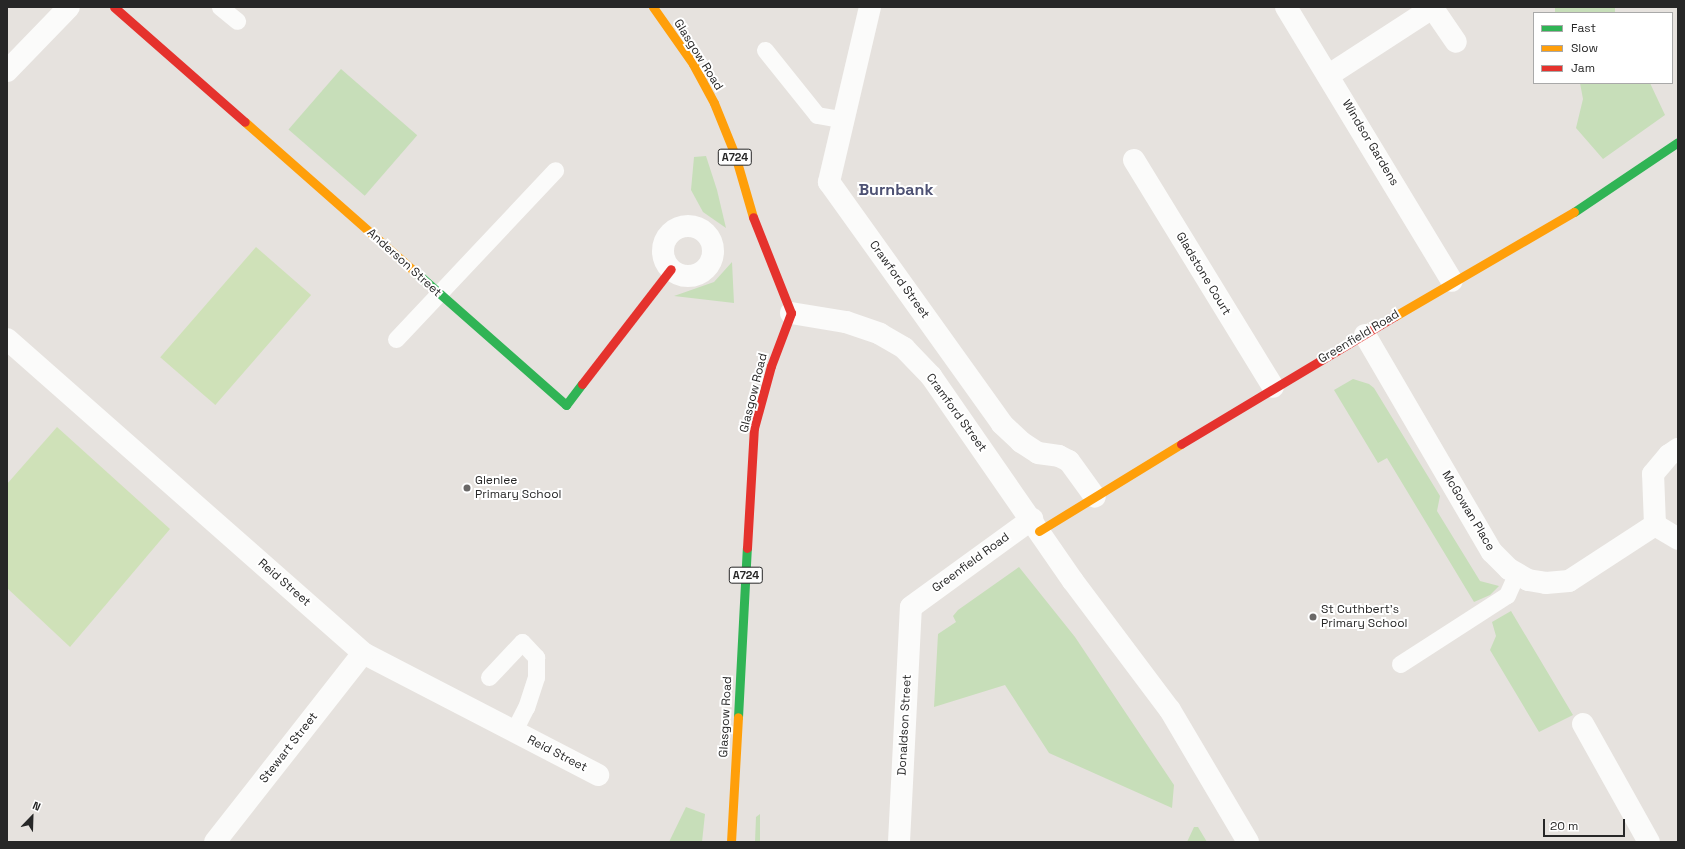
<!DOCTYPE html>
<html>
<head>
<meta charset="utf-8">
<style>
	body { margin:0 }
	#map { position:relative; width:1685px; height:849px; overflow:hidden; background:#e6e2de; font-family:"Space Grotesk",sans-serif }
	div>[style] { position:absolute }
	.green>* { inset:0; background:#c7deb9; transform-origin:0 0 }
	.pitch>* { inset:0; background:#cfe1b8; transform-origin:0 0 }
	.lane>* { height:17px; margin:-8.5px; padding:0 8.5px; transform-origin:8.5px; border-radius:8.5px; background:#fbfbfa }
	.street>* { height:22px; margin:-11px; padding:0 11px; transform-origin:11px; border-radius:11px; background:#fbfbfa }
	.street>.ring { margin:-11px; padding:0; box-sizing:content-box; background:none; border:22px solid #fbfbfa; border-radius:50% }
	.fast>* { height:9px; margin:-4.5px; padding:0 4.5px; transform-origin:4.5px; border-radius:4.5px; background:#30b455 }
	.slow>* { height:9px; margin:-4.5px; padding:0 4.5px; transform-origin:4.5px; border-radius:4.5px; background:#ff9f0a }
	.jam>* { height:9px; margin:-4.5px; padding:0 4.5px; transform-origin:4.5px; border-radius:4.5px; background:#e5322d }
	.dots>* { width:11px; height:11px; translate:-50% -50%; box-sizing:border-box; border:2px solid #fff; border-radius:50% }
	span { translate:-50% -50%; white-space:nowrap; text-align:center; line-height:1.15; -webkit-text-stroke:4px #fff; paint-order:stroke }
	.shield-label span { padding:1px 3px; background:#fff; border:1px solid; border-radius:3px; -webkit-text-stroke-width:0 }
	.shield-label { font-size:11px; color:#272727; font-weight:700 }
	.street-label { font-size:12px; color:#272727 }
	.poi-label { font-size:12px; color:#272727 }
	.left { translate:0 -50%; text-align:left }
	.district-label { font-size:16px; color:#4d5173; font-weight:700 }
	.frame { position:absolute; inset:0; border:8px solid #272727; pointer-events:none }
	.legend { position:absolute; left:1533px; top:12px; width:140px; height:72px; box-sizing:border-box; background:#fff; border:1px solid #a9a9a9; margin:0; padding:5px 7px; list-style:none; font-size:12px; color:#272727 }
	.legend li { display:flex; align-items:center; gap:8px; height:20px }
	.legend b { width:20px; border:1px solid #a9a9a9 }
	.north { position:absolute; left:12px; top:797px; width:40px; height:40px; -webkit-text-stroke:3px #fff; paint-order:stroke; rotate:23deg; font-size:11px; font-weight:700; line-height:16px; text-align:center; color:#272727 }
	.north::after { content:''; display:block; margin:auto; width:14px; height:18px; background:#272727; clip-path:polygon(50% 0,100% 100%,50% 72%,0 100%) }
	.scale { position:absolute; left:1543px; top:819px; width:82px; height:18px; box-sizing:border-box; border:2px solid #272727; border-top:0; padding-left:5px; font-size:12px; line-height:14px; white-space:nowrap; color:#272727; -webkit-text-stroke:3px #fff; paint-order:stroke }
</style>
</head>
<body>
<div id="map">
	<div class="green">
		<div style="left:1555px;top:7px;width:60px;height:7px"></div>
		<div style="left:341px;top:69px;width:101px;height:80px;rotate:41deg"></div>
		<div style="clip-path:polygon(1580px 83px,1650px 83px,1665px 115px,1603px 159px,1576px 128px,1583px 99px)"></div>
		<div style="clip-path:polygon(706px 156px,717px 190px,726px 228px,703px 212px,691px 190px,694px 157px)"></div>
		<div style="clip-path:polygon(732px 262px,734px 303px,674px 296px,714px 282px)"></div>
		<div style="clip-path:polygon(1353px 379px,1369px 384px,1374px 388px,1440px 496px,1437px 511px,1480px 581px,1499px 586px,1490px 595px,1474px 602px,1387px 458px,1378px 463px,1334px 390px)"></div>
		<div style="clip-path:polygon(1019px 567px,1075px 637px,1174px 785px,1172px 808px,1049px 753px,1005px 685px,934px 707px,938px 634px,956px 622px,953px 616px,958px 610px)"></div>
		<div style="clip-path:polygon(1511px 611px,1573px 715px,1539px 732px,1490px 650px,1496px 636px,1492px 622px)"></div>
		<div style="clip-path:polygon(686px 807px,705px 814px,702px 842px,669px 842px)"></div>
		<div style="clip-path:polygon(760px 814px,760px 842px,755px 842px,756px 817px)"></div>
		<div style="clip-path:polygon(1194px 827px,1198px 827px,1207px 842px,1187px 842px)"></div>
	</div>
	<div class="pitch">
		<div style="left:256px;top:247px;width:73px;height:146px;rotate:41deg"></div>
		<div style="clip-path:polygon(57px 427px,170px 529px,70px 647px,7px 588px,7px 484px)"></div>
	</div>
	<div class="lane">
		<div style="left:220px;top:7px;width:22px;rotate:39deg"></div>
		<div style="left:765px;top:50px;width:83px;rotate:51.3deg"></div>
		<div style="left:817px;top:115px;width:27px;rotate:10deg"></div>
		<div style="left:396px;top:339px;width:232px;rotate:-46.7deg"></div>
		<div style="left:1400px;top:664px;width:127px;rotate:-32.8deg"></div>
		<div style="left:1507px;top:595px;width:24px;rotate:-66deg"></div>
		<div style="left:489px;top:677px;width:48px;rotate:-46.7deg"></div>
		<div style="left:522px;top:642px;width:21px;rotate:47deg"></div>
		<div style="left:536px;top:657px;width:20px;rotate:90deg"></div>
		<div style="left:536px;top:677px;width:32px;rotate:108deg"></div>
		<div style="left:526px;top:707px;width:27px;rotate:117deg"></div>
	</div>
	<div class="street">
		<div style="left:870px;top:7px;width:180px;rotate:103.2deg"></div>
		<div style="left:829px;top:182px;width:297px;rotate:54.4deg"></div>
		<div style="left:1002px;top:424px;width:26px;rotate:43deg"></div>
		<div style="left:1021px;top:442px;width:20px;rotate:33deg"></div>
		<div style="left:1038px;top:453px;width:21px;rotate:8deg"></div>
		<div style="left:1059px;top:456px;width:11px;rotate:27deg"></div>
		<div style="left:1069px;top:461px;width:44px;rotate:54.2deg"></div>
		<div style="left:1286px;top:7px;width:320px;rotate:58.8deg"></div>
		<div style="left:1432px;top:7px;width:42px;rotate:55.6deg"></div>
		<div style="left:7px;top:71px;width:89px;rotate:-45.9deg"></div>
		<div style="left:1329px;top:75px;width:123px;rotate:-33deg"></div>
		<div style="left:1134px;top:160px;width:266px;rotate:58.5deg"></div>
		<div class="ring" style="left:663px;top:226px;width:28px;height:28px"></div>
		<div style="left:791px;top:313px;width:56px;rotate:9.3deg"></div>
		<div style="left:846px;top:322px;width:36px;rotate:19deg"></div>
		<div style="left:880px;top:334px;width:28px;rotate:30deg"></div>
		<div style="left:904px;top:348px;width:39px;rotate:46deg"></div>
		<div style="left:931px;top:376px;width:249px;rotate:55.3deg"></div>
		<div style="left:1073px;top:581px;width:161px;rotate:53.1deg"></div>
		<div style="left:1170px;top:710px;width:153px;rotate:59.4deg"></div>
		<div style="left:1365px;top:335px;width:251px;rotate:59.7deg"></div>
		<div style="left:1492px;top:552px;width:24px;rotate:45deg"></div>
		<div style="left:1509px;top:569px;width:22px;rotate:30deg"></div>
		<div style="left:1528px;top:580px;width:18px;rotate:9deg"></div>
		<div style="left:1546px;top:583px;width:23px;rotate:-5deg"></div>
		<div style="left:1569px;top:581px;width:103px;rotate:-33.1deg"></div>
		<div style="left:1655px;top:525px;width:51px;rotate:-92.2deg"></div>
		<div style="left:1653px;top:474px;width:25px;rotate:-50deg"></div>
		<div style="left:1669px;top:455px;width:11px;rotate:-34deg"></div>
		<div style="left:7px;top:339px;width:475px;rotate:41.4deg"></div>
		<div style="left:363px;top:653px;width:265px;rotate:27.4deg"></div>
		<div style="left:1655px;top:525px;width:27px;rotate:31deg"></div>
		<div style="left:1583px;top:724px;width:135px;rotate:60.8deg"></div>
		<div style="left:215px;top:842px;width:240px;rotate:-51.9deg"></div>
		<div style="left:899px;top:842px;width:235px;rotate:-87.1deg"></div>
		<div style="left:911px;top:607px;width:150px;rotate:-36deg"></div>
	</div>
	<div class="fast">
		<div style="left:1574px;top:212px;width:125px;rotate:-33.9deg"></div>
		<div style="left:413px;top:270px;width:204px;rotate:41.4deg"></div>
		<div style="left:566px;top:405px;width:26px;rotate:-53deg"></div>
		<div style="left:738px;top:717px;width:169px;rotate:-87deg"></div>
	</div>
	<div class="slow">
		<div style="left:653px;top:7px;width:70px;rotate:54.9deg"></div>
		<div style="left:693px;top:64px;width:44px;rotate:61.7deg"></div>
		<div style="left:714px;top:103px;width:56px;rotate:68deg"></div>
		<div style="left:735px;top:155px;width:65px;rotate:73.8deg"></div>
		<div style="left:245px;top:122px;width:224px;rotate:41.4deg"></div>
		<div style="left:1395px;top:316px;width:207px;rotate:-30.2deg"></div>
		<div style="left:1039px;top:531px;width:167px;rotate:-31.5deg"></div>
		<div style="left:731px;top:842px;width:125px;rotate:-86.8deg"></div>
	</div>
	<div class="jam">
		<div style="left:114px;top:7px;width:174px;rotate:41.3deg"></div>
		<div style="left:582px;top:384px;width:145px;rotate:-52.3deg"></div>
		<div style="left:1181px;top:444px;width:249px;rotate:-30.9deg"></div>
		<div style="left:747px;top:548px;width:120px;rotate:-86.7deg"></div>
		<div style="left:754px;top:428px;width:64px;rotate:-74.7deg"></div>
		<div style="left:771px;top:366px;width:57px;rotate:-69.3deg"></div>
		<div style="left:791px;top:313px;width:103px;rotate:-111.6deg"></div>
	</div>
	<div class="dots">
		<div style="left:467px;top:488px;background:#6a6867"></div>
		<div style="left:1313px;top:617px;background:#6a6867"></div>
	</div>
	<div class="shield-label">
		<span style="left:735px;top:157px">A724</span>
		<span style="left:746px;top:575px">A724</span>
	</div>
	<div class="street-label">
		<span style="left:698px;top:55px;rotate:58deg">Glasgow Road</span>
		<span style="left:1370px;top:143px;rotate:59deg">Windsor Gardens</span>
		<span style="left:404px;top:263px;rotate:42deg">Anderson Street</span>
		<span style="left:1203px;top:274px;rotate:59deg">Gladstone Court</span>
		<span style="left:899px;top:280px;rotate:54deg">Crawford Street</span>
		<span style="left:1359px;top:337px;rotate:-31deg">Greenfield Road</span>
		<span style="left:754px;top:393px;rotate:-76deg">Glasgow Road</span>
		<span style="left:956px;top:413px;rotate:54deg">Cramford Street</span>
		<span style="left:1468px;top:511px;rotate:59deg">McGowan Place</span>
		<span style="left:971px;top:563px;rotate:-36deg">Greenfield Road</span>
		<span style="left:284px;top:583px;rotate:41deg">Reid Street</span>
		<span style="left:726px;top:717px;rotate:-87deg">Glasgow Road</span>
		<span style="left:905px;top:725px;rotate:-87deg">Donaldson Street</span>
		<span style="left:289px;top:748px;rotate:-52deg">Stewart Street</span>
		<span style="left:557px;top:754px;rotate:27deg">Reid Street</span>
	</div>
	<div class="poi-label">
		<span class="left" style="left:475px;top:488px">Glenlee<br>Primary School</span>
		<span class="left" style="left:1321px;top:617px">St Cuthbert's<br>Primary School</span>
	</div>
	<div class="district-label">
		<span style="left:896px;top:190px">Burnbank</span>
	</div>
	<div class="frame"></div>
	<ul class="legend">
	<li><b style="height:5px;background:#30b455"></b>Fast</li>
	<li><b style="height:5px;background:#ff9f0a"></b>Slow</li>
	<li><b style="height:5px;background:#e5322d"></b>Jam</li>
	</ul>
	<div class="north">N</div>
	<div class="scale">20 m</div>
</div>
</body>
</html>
